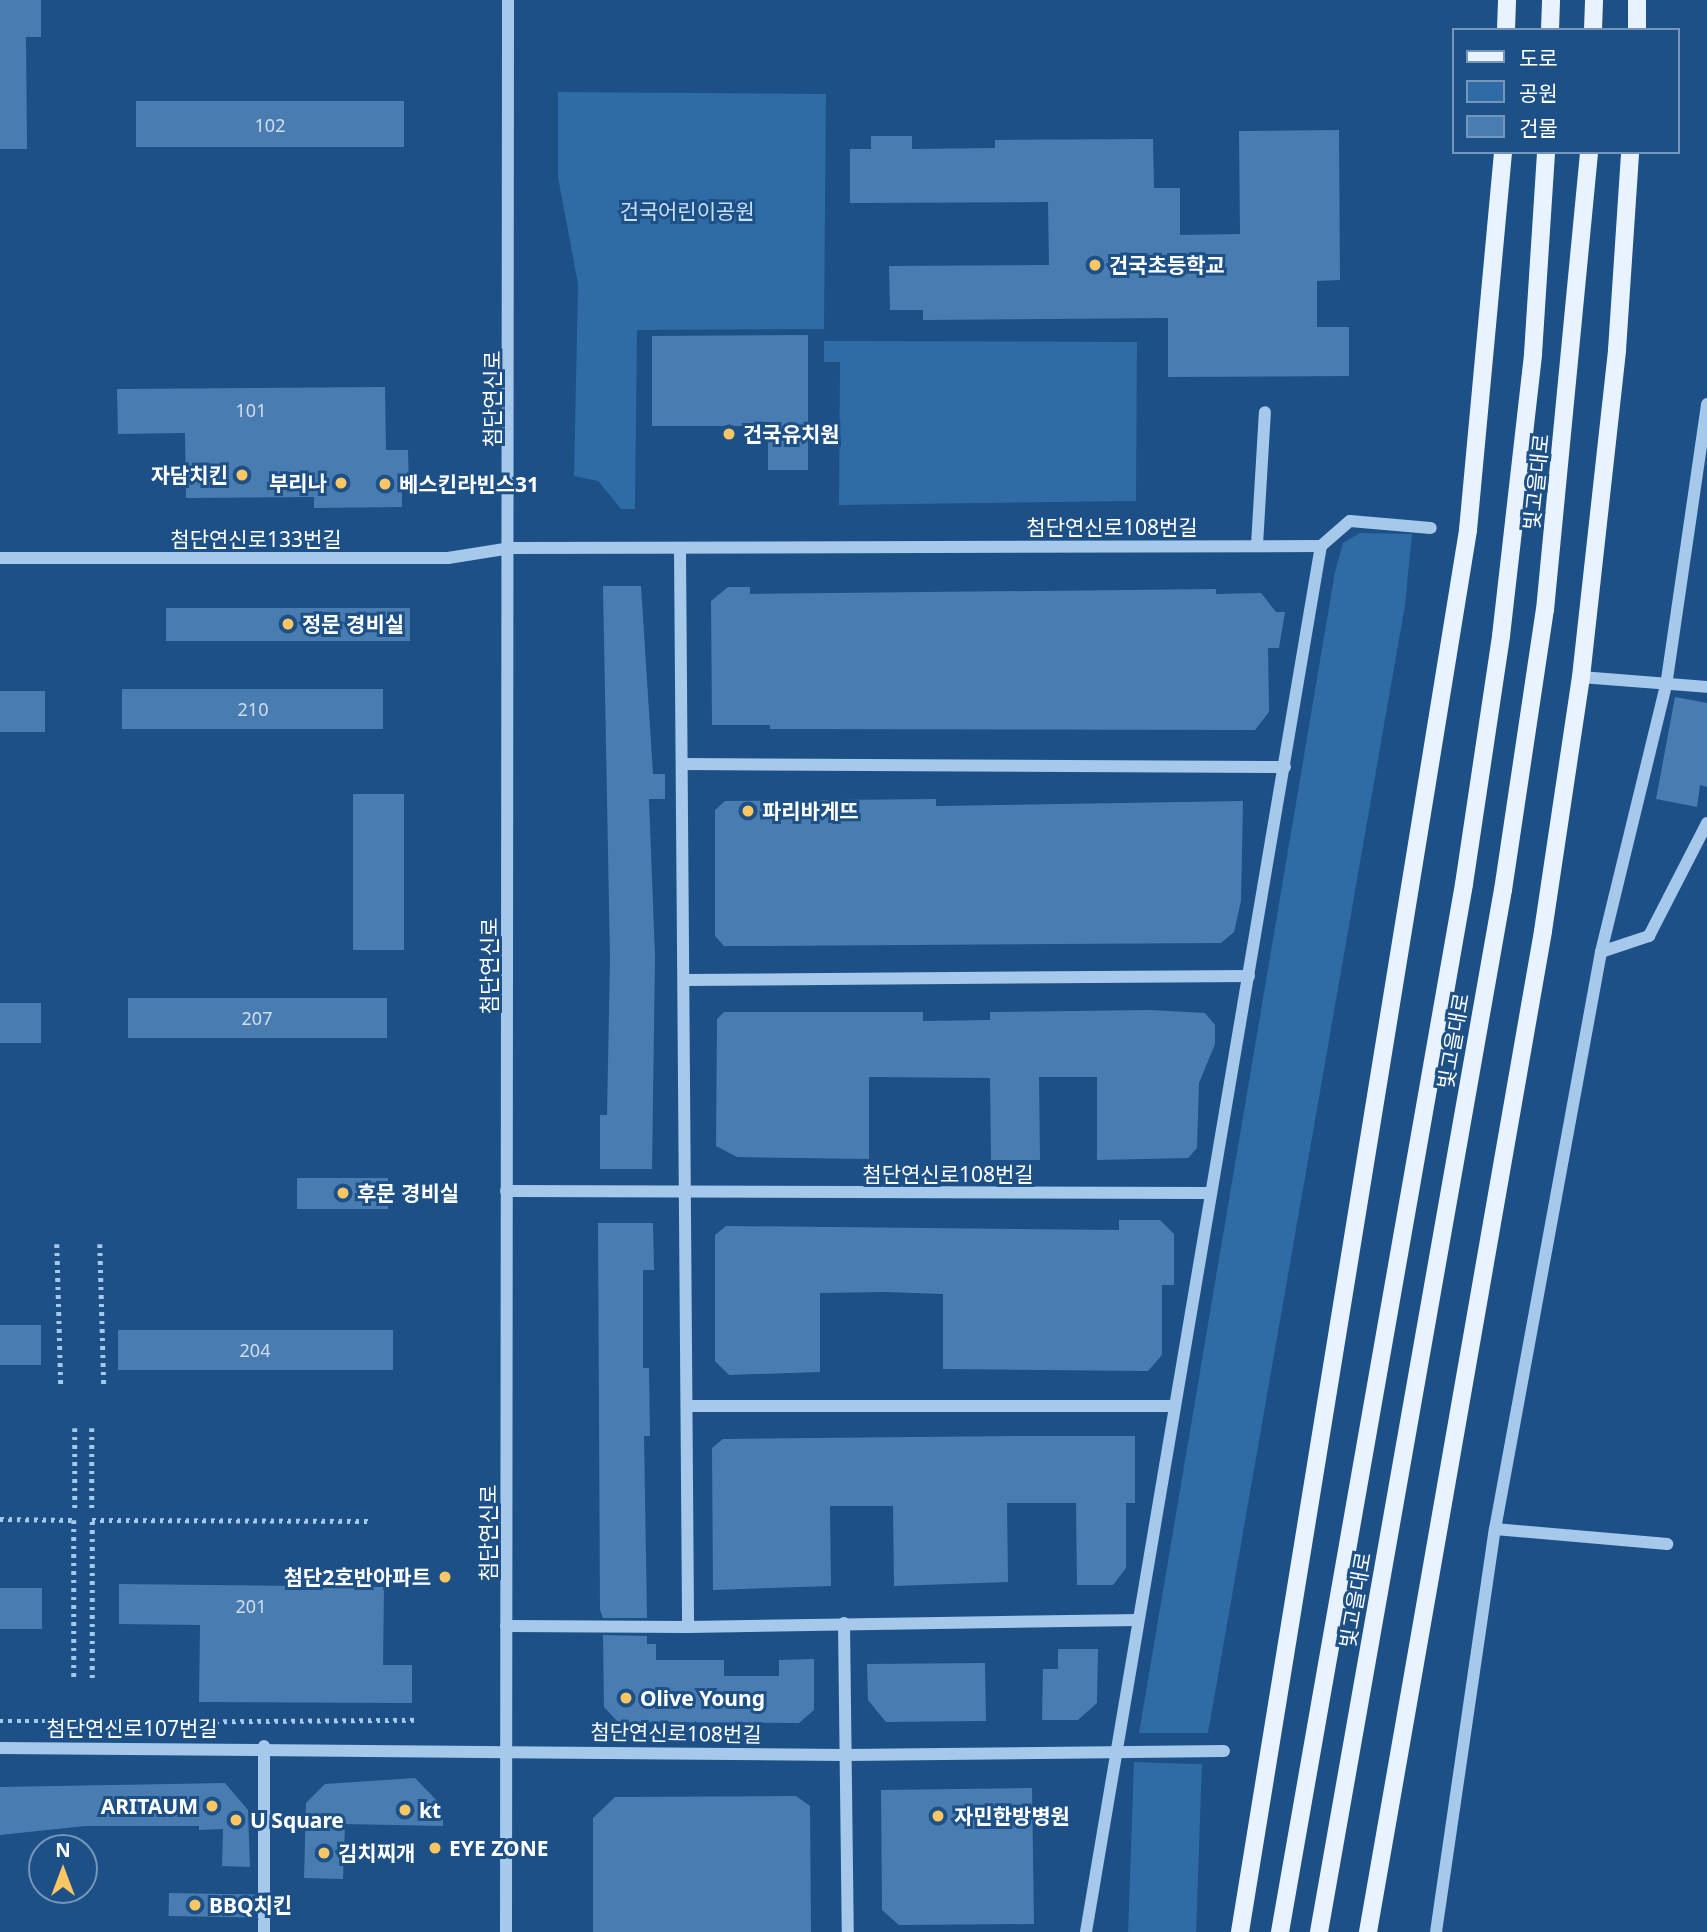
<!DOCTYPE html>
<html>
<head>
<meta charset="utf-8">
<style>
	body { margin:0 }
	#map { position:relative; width:1707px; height:1932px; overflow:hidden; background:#1c5087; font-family:"Noto Sans","Noto Sans KR",sans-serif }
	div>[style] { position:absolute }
	.green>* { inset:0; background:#2f6ba4; transform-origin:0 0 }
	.building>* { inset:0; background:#497db2; transform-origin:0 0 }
	.path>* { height:4.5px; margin-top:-2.25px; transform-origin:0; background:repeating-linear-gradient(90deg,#a5c8eb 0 3.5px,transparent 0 8.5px) }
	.minor>* { height:12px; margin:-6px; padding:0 6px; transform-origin:6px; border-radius:6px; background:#a5c8eb }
	.major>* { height:18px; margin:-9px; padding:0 9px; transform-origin:9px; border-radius:9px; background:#e9f3ff }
	.dots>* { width:19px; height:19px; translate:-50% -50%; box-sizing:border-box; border:4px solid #1c5087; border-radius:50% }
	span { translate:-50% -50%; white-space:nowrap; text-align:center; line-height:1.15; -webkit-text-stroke:6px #1c5087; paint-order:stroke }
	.number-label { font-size:18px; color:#d2deec }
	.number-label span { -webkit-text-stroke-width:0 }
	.park-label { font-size:21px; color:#cae1f8 }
	.poi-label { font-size:21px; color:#fff; font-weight:700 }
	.left { translate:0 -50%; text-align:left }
	.right { translate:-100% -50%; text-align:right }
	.street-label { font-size:21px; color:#fff }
	.legend { position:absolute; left:1452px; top:28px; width:228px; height:126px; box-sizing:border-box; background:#1c5087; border:2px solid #7796b7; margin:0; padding:9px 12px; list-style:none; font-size:21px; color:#fff }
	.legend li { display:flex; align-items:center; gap:14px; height:35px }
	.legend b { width:35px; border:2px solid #7796b7 }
	.north { position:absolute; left:28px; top:1834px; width:70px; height:70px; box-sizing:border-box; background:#1c5087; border:2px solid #7796b7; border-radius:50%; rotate:0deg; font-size:19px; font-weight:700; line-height:28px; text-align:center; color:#fff }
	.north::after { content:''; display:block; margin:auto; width:24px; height:32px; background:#fcc762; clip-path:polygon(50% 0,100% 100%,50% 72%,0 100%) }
</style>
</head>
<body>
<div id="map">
	<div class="green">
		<div style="clip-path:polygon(558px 92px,826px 94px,824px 329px,637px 330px,635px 509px,621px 509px,598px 481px,574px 476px,578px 284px,558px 177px)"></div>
		<div style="clip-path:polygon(824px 341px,1137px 342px,1136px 501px,839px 505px,840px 362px,824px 362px)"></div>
		<div style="clip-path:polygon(1360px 533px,1412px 534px,1405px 605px,1208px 1733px,1139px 1733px,1335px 572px,1343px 543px)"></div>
		<div style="left:1134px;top:1762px;width:68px;height:172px;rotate:2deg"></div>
	</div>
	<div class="building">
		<div style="clip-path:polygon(0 0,41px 0,41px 37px,26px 37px,27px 149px,0 149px)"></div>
		<div style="left:404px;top:101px;width:46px;height:268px;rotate:90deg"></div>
		<div style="clip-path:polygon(1339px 130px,1340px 280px,1317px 281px,1317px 327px,1349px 327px,1349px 376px,1168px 377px,1168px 318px,923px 320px,923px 310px,890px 310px,889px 266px,1049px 265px,1048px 202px,850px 203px,850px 149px,871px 149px,871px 136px,912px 136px,912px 149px,995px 148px,995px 140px,1153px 139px,1154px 188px,1180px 188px,1180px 235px,1240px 234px,1239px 131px)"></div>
		<div style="clip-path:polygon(808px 335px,808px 470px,768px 470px,768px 426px,652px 426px,652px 336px)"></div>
		<div style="clip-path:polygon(385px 387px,386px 450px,408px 450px,409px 489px,402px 489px,402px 507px,314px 508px,314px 497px,186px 498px,185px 433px,118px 434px,117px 389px)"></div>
		<div style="clip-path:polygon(603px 586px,641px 586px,653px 774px,665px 774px,665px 799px,649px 799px,655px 957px,652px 1169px,600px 1169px,600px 1115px,607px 1115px,610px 958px)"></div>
		<div style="clip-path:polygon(728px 587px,750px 587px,750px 594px,1216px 589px,1216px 594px,1261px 593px,1276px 612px,1285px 612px,1279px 648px,1268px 648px,1269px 712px,1255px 730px,770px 729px,770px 725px,712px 725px,711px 601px)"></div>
		<div style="left:166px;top:608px;width:244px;height:33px"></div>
		<div style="left:122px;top:689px;width:261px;height:40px"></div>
		<div style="left:0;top:691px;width:45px;height:41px"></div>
		<div style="clip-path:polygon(1675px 697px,1707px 703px,1707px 787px,1700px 785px,1697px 807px,1656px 799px)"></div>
		<div style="left:353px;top:794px;width:51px;height:156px"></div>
		<div style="clip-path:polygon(936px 799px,936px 806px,1243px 801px,1241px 901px,1234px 932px,1221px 943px,766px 946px,724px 946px,715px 936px,715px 810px,725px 801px)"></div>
		<div style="left:128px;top:998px;width:259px;height:40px"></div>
		<div style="left:0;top:1003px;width:41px;height:40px"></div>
		<div style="clip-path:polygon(1150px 1010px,1205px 1013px,1215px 1025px,1215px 1044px,1199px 1083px,1197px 1148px,1188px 1158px,1097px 1160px,1097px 1077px,1039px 1077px,1040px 1160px,991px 1160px,990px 1078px,869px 1077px,869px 1159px,737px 1157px,716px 1146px,717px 1019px,724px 1012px,923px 1012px,923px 1021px,990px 1020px,990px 1012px)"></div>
		<div style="left:297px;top:1178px;width:91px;height:31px"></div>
		<div style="clip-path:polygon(1119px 1220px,1160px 1220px,1174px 1234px,1174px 1285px,1162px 1285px,1162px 1355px,1148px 1371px,943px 1369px,943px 1294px,884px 1292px,820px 1293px,820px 1372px,729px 1375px,715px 1361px,715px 1235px,726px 1226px,1119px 1230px)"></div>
		<div style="clip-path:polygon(598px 1223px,653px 1223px,654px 1270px,643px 1270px,643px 1368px,649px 1368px,650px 1436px,644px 1436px,647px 1618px,603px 1618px,600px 1610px)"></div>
		<div style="left:41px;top:1325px;width:40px;height:41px;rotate:90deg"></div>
		<div style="left:118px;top:1330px;width:275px;height:40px"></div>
		<div style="clip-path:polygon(1025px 1436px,1135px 1436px,1135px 1503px,1126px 1503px,1126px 1568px,1113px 1585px,1077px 1585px,1076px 1503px,1007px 1503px,1008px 1582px,894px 1586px,893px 1506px,830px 1506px,831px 1586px,713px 1590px,712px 1448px,723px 1439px)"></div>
		<div style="clip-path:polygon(119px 1584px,384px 1587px,383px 1665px,412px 1665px,412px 1703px,199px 1702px,200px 1625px,119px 1624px)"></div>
		<div style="left:0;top:1588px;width:42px;height:41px"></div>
		<div style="clip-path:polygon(603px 1635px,647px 1636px,647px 1644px,656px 1644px,656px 1660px,724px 1660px,724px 1676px,779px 1676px,779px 1660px,814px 1659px,814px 1710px,799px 1723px,618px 1722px,604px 1707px)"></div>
		<div style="clip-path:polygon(1058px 1649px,1098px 1649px,1097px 1703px,1078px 1720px,1042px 1720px,1043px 1669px,1058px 1669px)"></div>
		<div style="clip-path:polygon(985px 1663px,986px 1721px,886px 1722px,868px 1700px,867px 1664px)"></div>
		<div style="clip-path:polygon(415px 1778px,443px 1807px,443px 1826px,345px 1824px,343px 1879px,304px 1878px,306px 1803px,325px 1784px)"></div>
		<div style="clip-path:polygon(225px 1783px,248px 1810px,250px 1867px,222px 1866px,223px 1829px,199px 1830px,199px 1826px,85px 1826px,0 1835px,0 1787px)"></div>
		<div style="clip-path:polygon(1032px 1788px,1034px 1924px,899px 1925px,882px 1910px,881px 1790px)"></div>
		<div style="clip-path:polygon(796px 1796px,810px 1806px,811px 1932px,593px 1932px,593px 1818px,615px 1797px)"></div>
		<div style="left:169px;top:1893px;width:86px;height:23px;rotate:1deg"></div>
	</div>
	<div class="path">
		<div style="left:57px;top:1244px;width:142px;rotate:88.4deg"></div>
		<div style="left:100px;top:1244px;width:143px;rotate:88.4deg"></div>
		<div style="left:75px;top:1428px;width:80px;rotate:90deg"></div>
		<div style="left:92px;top:1428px;width:80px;rotate:90deg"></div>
		<div style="left:0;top:1519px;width:74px;rotate:0.8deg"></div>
		<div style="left:74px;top:1520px;width:159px;rotate:90deg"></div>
		<div style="left:92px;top:1678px;width:158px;rotate:-90deg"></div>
		<div style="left:92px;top:1520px;width:276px;rotate:0.2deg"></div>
		<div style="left:0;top:1721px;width:69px"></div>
		<div style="left:113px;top:1722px;width:305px;rotate:-0.4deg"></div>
	</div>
	<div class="minor">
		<div style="left:1257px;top:545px;width:133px;rotate:-86.6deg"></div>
		<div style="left:1321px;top:546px;width:38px;rotate:-41deg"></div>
		<div style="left:1350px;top:521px;width:81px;rotate:4.9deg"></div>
		<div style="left:680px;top:549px;width:1078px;rotate:89.57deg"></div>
		<div style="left:688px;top:1627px;width:450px;rotate:-0.9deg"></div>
		<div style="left:0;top:558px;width:448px"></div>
		<div style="left:448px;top:558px;width:64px;rotate:-9deg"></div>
		<div style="left:511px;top:548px;width:810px;rotate:-0.14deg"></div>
		<div style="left:1581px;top:677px;width:126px;rotate:4.5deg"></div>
		<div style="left:682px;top:764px;width:603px;rotate:0.29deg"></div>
		<div style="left:1601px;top:952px;width:51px;rotate:-18.4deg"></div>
		<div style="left:1649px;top:936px;width:127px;rotate:-62.8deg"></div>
		<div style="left:684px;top:980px;width:565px;rotate:-0.41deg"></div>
		<div style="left:506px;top:1191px;width:703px;rotate:0.16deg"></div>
		<div style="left:688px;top:1406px;width:483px"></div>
		<div style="left:1495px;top:1529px;width:173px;rotate:5deg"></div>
		<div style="left:844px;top:1623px;width:309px;rotate:89.3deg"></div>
		<div style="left:506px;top:1626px;width:182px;rotate:0.3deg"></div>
		<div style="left:264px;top:1746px;width:186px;rotate:90deg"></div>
		<div style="left:0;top:1748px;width:845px;rotate:0.47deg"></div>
		<div style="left:845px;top:1755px;width:379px;rotate:-0.6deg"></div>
		<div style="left:506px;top:1932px;width:1932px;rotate:-89.94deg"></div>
		<div style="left:1086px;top:1932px;width:1406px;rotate:-80.38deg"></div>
		<div style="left:1436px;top:1932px;width:407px;rotate:-81.7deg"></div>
		<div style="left:1495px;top:1529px;width:587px;rotate:-79.59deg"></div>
		<div style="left:1601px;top:952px;width:274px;rotate:-76.3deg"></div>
		<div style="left:1666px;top:686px;width:285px;rotate:-81.7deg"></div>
	</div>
	<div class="major">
		<div style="left:1506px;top:30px;width:30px;rotate:-88deg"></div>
		<div style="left:1550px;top:30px;width:30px;rotate:-88deg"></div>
		<div style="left:1593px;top:30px;width:30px;rotate:-88deg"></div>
		<div style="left:1637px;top:30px;width:30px;rotate:-90deg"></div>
		<div style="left:1240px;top:1932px;width:1420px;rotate:-80.76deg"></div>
		<div style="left:1468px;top:530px;width:380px;rotate:-84.7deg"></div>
		<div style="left:1280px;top:1932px;width:1064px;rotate:-80.04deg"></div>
		<div style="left:1464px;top:884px;width:251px;rotate:-81.5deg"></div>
		<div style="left:1501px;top:636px;width:284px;rotate:-83.5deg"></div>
		<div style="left:1533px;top:354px;width:202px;rotate:-86.3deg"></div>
		<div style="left:1319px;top:1932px;width:1058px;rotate:-79.99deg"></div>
		<div style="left:1503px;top:890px;width:283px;rotate:-81.5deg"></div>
		<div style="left:1545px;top:610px;width:460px;rotate:-84.5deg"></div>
		<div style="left:1368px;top:1932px;width:1016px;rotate:-80.08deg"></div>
		<div style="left:1543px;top:931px;width:257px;rotate:-81.5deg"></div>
		<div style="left:1581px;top:677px;width:329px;rotate:-83.7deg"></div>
		<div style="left:1617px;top:350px;width:198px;rotate:-86.2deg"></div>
	</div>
	<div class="dots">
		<div style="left:1095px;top:265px;background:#fcc762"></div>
		<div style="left:729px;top:434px;background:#fcc762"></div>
		<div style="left:242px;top:475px;background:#fcc762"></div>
		<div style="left:341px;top:483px;background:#fcc762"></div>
		<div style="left:385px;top:484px;background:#fcc762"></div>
		<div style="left:288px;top:624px;background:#fcc762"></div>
		<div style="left:748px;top:811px;background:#fcc762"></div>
		<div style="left:343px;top:1193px;background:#fcc762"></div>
		<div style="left:445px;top:1577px;background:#fcc762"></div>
		<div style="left:626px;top:1698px;background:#fcc762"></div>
		<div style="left:212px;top:1806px;background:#fcc762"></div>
		<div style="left:405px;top:1810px;background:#fcc762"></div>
		<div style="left:938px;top:1816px;background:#fcc762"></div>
		<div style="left:236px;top:1820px;background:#fcc762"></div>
		<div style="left:435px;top:1848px;background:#fcc762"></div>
		<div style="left:324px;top:1853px;background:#fcc762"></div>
		<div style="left:195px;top:1905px;background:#fcc762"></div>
	</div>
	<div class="number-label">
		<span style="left:270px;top:125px">102</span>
		<span style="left:251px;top:410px">101</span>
		<span style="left:253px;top:709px">210</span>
		<span style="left:257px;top:1018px">207</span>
		<span style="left:255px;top:1350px">204</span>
		<span style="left:251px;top:1606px">201</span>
	</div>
	<div class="park-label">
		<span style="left:687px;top:211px">건국어린이공원</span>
	</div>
	<div class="poi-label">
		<span class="left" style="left:1109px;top:265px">건국초등학교</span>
		<span class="left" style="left:743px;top:434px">건국유치원</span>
		<span class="right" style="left:228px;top:475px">자담치킨</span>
		<span class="right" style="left:327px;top:483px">부리나</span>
		<span class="left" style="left:399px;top:484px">베스킨라빈스31</span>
		<span class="left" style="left:302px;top:624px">정문 경비실</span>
		<span class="left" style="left:762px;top:811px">파리바게뜨</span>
		<span class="left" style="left:357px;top:1193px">후문 경비실</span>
		<span class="right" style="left:431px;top:1577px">첨단2호반아파트</span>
		<span class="left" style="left:640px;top:1698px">Olive Young</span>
		<span class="right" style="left:198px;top:1806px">ARITAUM</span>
		<span class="left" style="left:419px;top:1810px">kt</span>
		<span class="left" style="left:954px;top:1816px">자민한방병원</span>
		<span class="left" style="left:250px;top:1820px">U Square</span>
		<span class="left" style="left:449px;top:1848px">EYE ZONE</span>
		<span class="left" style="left:338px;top:1853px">김치찌개</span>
		<span class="left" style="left:209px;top:1905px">BBQ치킨</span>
	</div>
	<div class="street-label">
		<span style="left:492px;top:399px;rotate:-90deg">첨단연신로</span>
		<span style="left:1536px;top:482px;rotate:-84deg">빛고을대로</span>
		<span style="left:1112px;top:527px">첨단연신로108번길</span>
		<span style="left:256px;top:539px">첨단연신로133번길</span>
		<span style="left:489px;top:966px;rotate:-90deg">첨단연신로</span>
		<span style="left:1453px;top:1041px;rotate:-80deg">빛고을대로</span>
		<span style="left:948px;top:1174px">첨단연신로108번길</span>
		<span style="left:488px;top:1533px;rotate:-90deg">첨단연신로</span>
		<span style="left:1355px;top:1600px;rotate:-80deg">빛고을대로</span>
		<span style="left:132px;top:1728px">첨단연신로107번길</span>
		<span style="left:676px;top:1733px;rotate:1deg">첨단연신로108번길</span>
	</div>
	<ul class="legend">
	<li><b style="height:9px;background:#e9f3ff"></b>도로</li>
	<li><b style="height:19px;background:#2f6ba4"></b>공원</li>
	<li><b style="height:19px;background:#497db2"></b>건물</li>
	</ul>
	<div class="north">N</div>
</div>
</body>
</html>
